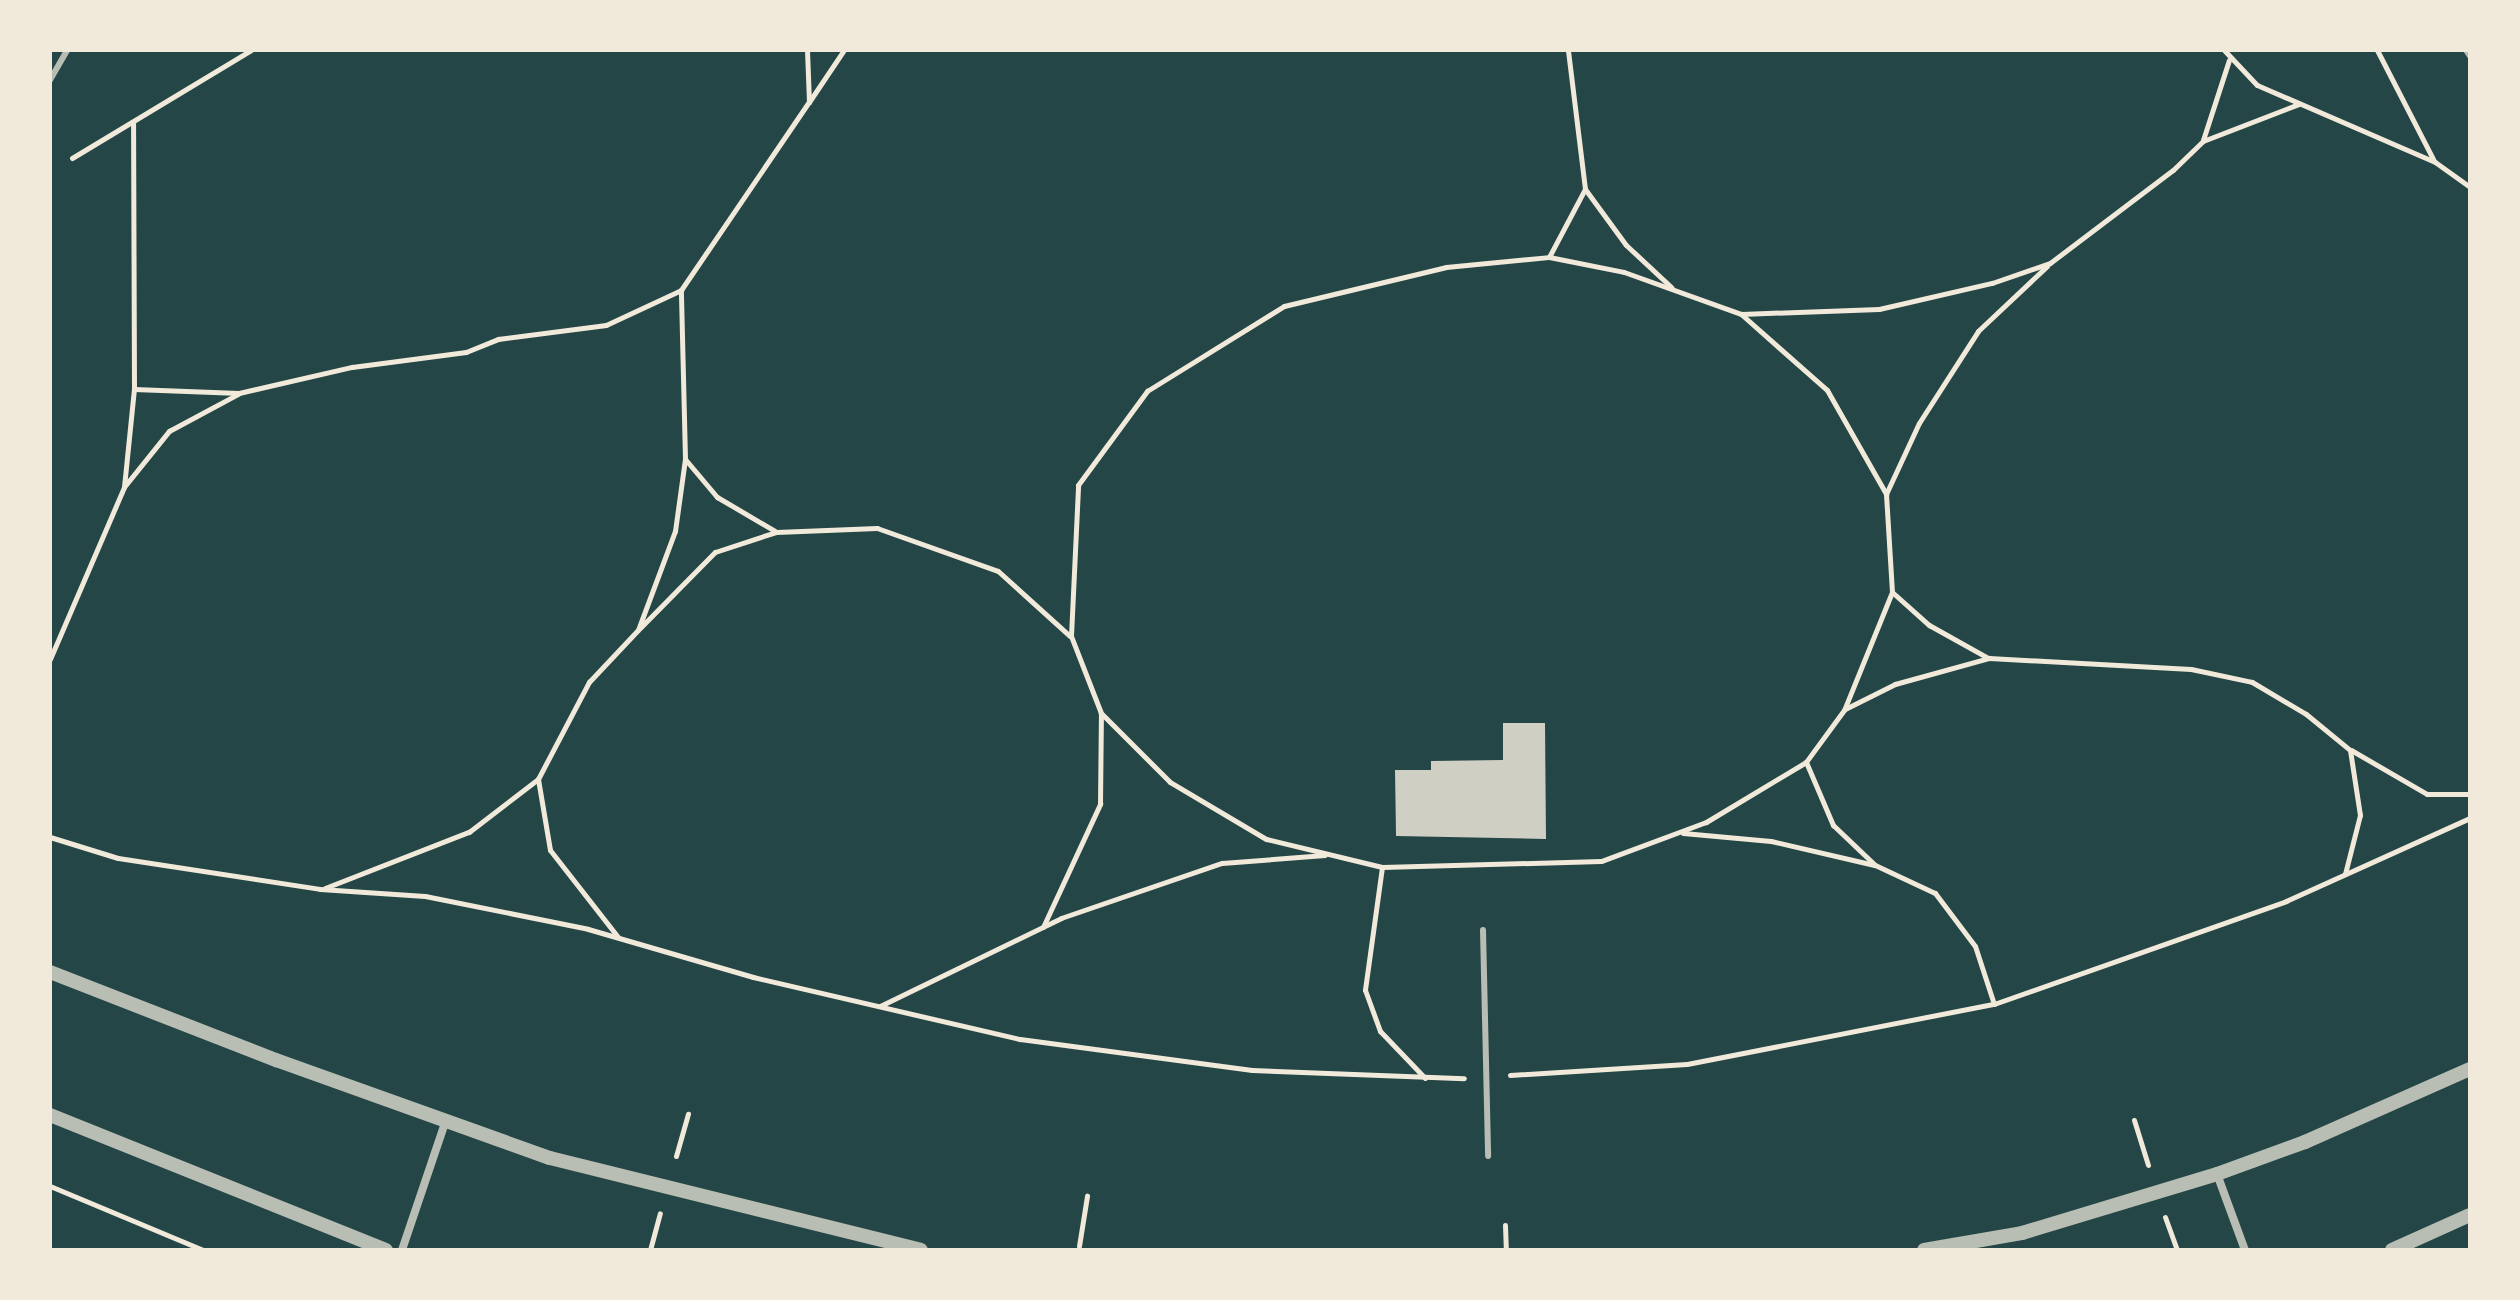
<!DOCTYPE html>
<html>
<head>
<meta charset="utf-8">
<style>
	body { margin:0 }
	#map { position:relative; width:2520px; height:1300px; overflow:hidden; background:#0f3d3e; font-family:Overpass,sans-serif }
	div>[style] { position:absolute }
	.green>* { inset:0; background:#244646; transform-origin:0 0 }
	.building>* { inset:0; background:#cfcfc3 }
	.path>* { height:5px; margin:-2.5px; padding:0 2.5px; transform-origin:2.5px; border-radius:2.5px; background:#f1e9da }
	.service>* { height:6px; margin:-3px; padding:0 3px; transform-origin:3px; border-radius:3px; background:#b8beb3 }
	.minor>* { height:8px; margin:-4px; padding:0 4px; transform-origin:4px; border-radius:4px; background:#b8beb3 }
	.tertiary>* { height:14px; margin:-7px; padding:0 7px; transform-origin:7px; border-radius:7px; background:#b8beb3 }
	span { translate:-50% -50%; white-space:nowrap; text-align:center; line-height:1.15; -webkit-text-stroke:6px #f1e9da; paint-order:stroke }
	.frame { position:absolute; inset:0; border:52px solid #f1e9da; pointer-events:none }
</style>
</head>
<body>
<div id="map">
	<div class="green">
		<div style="left:50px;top:50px;width:2420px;height:1200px"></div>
	</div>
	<div class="building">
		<div style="clip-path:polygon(1503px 723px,1545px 723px,1546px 839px,1396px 836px,1395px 770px,1431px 770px,1431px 761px,1503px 760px)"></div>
	</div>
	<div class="path">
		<div style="left:2224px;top:50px;width:48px;rotate:46.7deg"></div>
		<div style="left:2257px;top:85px;width:194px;rotate:23.4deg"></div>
		<div style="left:2435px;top:162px;width:43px;rotate:35.5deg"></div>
		<div style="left:2377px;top:50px;width:123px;rotate:62.8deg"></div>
		<div style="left:809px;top:102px;width:63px;rotate:-56.1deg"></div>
		<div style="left:2203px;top:140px;width:84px;rotate:-72deg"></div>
		<div style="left:72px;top:158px;width:209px;rotate:-31.1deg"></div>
		<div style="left:1585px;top:189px;width:69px;rotate:53.8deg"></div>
		<div style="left:1626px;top:245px;width:62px;rotate:43deg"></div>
		<div style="left:1549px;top:257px;width:76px;rotate:11.3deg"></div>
		<div style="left:1624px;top:272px;width:124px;rotate:19.7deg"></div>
		<div style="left:1741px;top:314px;width:115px;rotate:41.5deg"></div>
		<div style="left:1827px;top:390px;width:120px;rotate:60.4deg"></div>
		<div style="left:1886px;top:494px;width:98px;rotate:86.5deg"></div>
		<div style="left:1892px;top:592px;width:127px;rotate:112.1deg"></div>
		<div style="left:1844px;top:710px;width:64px;rotate:126.2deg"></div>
		<div style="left:1806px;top:762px;width:117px;rotate:149deg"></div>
		<div style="left:1706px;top:822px;width:112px;rotate:159.6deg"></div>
		<div style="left:1601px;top:861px;width:219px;rotate:178.4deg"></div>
		<div style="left:1382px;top:867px;width:119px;rotate:-166.4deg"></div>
		<div style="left:1266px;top:839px;width:112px;rotate:-149.3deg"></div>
		<div style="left:1170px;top:782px;width:98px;rotate:-135deg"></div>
		<div style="left:1101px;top:713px;width:83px;rotate:-111.3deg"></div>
		<div style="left:1071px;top:636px;width:151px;rotate:-87.3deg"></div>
		<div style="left:1078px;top:485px;width:117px;rotate:-53.7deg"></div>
		<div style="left:1147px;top:391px;width:161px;rotate:-31.8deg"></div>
		<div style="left:1284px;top:306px;width:167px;rotate:-13.5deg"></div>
		<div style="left:1446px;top:267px;width:103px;rotate:-5.5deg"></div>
		<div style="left:1549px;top:257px;width:77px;rotate:-62.1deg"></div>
		<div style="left:1585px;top:189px;width:140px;rotate:-97deg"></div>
		<div style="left:1741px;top:314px;width:138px;rotate:-2.1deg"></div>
		<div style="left:1879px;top:309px;width:116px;rotate:-13deg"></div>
		<div style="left:1992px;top:283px;width:61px;rotate:-19deg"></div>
		<div style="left:2050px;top:263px;width:154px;rotate:-37.1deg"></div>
		<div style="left:2173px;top:170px;width:42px;rotate:-44deg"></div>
		<div style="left:2203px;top:141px;width:103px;rotate:-21.1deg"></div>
		<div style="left:134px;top:389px;width:105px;rotate:2.2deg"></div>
		<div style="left:239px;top:393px;width:116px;rotate:-13deg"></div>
		<div style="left:352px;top:367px;width:115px;rotate:-7.5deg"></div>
		<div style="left:466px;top:352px;width:35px;rotate:-22deg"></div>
		<div style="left:498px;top:339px;width:109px;rotate:-7.4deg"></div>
		<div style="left:606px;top:325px;width:83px;rotate:-25deg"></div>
		<div style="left:681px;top:290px;width:227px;rotate:-55.8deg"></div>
		<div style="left:809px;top:102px;width:52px;rotate:-92.2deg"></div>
		<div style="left:685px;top:459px;width:50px;rotate:49.9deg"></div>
		<div style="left:717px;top:497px;width:67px;rotate:30.4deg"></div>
		<div style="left:124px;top:487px;width:72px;rotate:-51.2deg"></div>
		<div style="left:169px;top:431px;width:78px;rotate:-28.2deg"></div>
		<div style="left:1886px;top:494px;width:78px;rotate:-65.1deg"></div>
		<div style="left:1919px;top:423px;width:109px;rotate:-57.3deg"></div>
		<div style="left:1978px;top:331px;width:95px;rotate:-43.3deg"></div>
		<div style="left:1892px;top:592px;width:50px;rotate:41.7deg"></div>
		<div style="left:1929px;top:625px;width:68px;rotate:29.2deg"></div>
		<div style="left:640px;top:628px;width:107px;rotate:-45.4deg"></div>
		<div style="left:715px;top:552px;width:64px;rotate:-18.2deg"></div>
		<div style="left:776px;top:532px;width:101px;rotate:-2.3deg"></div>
		<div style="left:877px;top:528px;width:128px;rotate:19.6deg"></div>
		<div style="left:998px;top:571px;width:97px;rotate:42.1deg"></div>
		<div style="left:50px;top:659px;width:187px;rotate:-66.7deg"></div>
		<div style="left:124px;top:487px;width:99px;rotate:-84.2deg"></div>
		<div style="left:134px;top:389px;width:267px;rotate:-90.2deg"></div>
		<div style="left:1845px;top:709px;width:56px;rotate:-26.6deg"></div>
		<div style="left:1895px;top:684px;width:98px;rotate:-15.5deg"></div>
		<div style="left:1989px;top:658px;width:202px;rotate:3.1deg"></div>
		<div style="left:2191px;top:669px;width:62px;rotate:12deg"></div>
		<div style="left:2252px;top:682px;width:63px;rotate:30.7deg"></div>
		<div style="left:2306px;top:714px;width:57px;rotate:39.3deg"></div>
		<div style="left:2350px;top:750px;width:66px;rotate:81.3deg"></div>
		<div style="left:2360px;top:815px;width:61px;rotate:104.3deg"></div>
		<div style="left:2351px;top:750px;width:88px;rotate:30.1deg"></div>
		<div style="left:2427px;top:794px;width:43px"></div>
		<div style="left:1806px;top:762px;width:69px;rotate:66.8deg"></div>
		<div style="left:1833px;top:825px;width:58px;rotate:43.6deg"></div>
		<div style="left:1875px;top:865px;width:66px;rotate:25deg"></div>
		<div style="left:1935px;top:893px;width:66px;rotate:53deg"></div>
		<div style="left:1975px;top:946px;width:61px;rotate:71.9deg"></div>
		<div style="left:538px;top:779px;width:72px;rotate:80.4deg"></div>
		<div style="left:550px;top:850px;width:110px;rotate:52deg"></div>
		<div style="left:1683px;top:833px;width:88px;rotate:5.2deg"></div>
		<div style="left:1771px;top:841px;width:106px;rotate:13.1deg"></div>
		<div style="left:50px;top:837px;width:71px;rotate:17.2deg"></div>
		<div style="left:118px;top:858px;width:204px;rotate:8.7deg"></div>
		<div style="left:320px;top:889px;width:105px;rotate:3.8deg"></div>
		<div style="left:425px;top:896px;width:166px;rotate:11.4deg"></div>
		<div style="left:588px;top:929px;width:172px;rotate:16.2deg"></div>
		<div style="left:753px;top:977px;width:274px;rotate:13.1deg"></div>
		<div style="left:1020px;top:1039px;width:234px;rotate:7.6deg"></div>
		<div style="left:1252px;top:1070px;width:212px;rotate:2.2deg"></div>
		<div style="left:1382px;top:867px;width:124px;rotate:97.9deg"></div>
		<div style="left:1365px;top:990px;width:44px;rotate:69.9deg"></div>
		<div style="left:1380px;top:1031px;width:65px;rotate:46.2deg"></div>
		<div style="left:325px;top:888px;width:155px;rotate:-21.3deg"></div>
		<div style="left:469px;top:832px;width:87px;rotate:-37.5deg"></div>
		<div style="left:538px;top:779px;width:110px;rotate:-62.3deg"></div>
		<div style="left:589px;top:682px;width:71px;rotate:-46.7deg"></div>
		<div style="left:638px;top:630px;width:106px;rotate:-69.5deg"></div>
		<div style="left:675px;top:531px;width:73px;rotate:-82.1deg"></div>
		<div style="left:685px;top:459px;width:169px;rotate:-91.4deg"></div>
		<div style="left:1043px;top:927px;width:136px;rotate:-65.1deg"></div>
		<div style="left:1100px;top:804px;width:90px;rotate:-89.4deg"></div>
		<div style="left:880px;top:1006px;width:201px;rotate:-25.9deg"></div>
		<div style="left:1061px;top:918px;width:170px;rotate:-18.9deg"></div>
		<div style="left:1222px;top:863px;width:103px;rotate:-4.4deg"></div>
		<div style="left:1510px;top:1075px;width:177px;rotate:-3.6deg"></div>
		<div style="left:1687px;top:1064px;width:313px;rotate:-11.1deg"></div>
		<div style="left:1994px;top:1004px;width:310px;rotate:-19.4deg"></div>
		<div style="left:2286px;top:901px;width:202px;rotate:-24.3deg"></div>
		<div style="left:2134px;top:1120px;width:47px;rotate:72.7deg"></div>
		<div style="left:676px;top:1156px;width:44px;rotate:-74.1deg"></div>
		<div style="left:50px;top:1186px;width:166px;rotate:22.7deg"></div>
		<div style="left:2165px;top:1217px;width:35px;rotate:70deg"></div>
		<div style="left:1505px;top:1225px;width:25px;rotate:88deg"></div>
		<div style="left:1079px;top:1246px;width:51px;rotate:-80.9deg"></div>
		<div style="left:650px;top:1250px;width:38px;rotate:-75deg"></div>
	</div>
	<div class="service">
		<div style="left:2466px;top:50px;width:7px;rotate:56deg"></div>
		<div style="left:50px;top:80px;width:34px;rotate:-60deg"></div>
		<div style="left:1483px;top:930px;width:226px;rotate:88.7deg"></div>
	</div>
	<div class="minor">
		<div style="left:2217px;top:1174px;width:81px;rotate:69.8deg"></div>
		<div style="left:402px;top:1250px;width:134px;rotate:-71.3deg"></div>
	</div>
	<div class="tertiary">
		<div style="left:50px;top:972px;width:243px;rotate:21.3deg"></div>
		<div style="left:276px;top:1060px;width:291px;rotate:19.7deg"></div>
		<div style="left:550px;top:1158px;width:382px;rotate:13.9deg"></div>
		<div style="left:50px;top:1115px;width:362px;rotate:21.9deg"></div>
		<div style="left:1924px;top:1250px;width:99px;rotate:-9.8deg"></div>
		<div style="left:2022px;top:1233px;width:204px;rotate:-16.8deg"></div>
		<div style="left:2217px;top:1174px;width:94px;rotate:-20deg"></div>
		<div style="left:2305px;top:1142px;width:180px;rotate:-23.9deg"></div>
		<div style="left:2392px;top:1250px;width:85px;rotate:-24.2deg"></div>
	</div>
	<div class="frame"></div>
</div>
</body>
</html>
